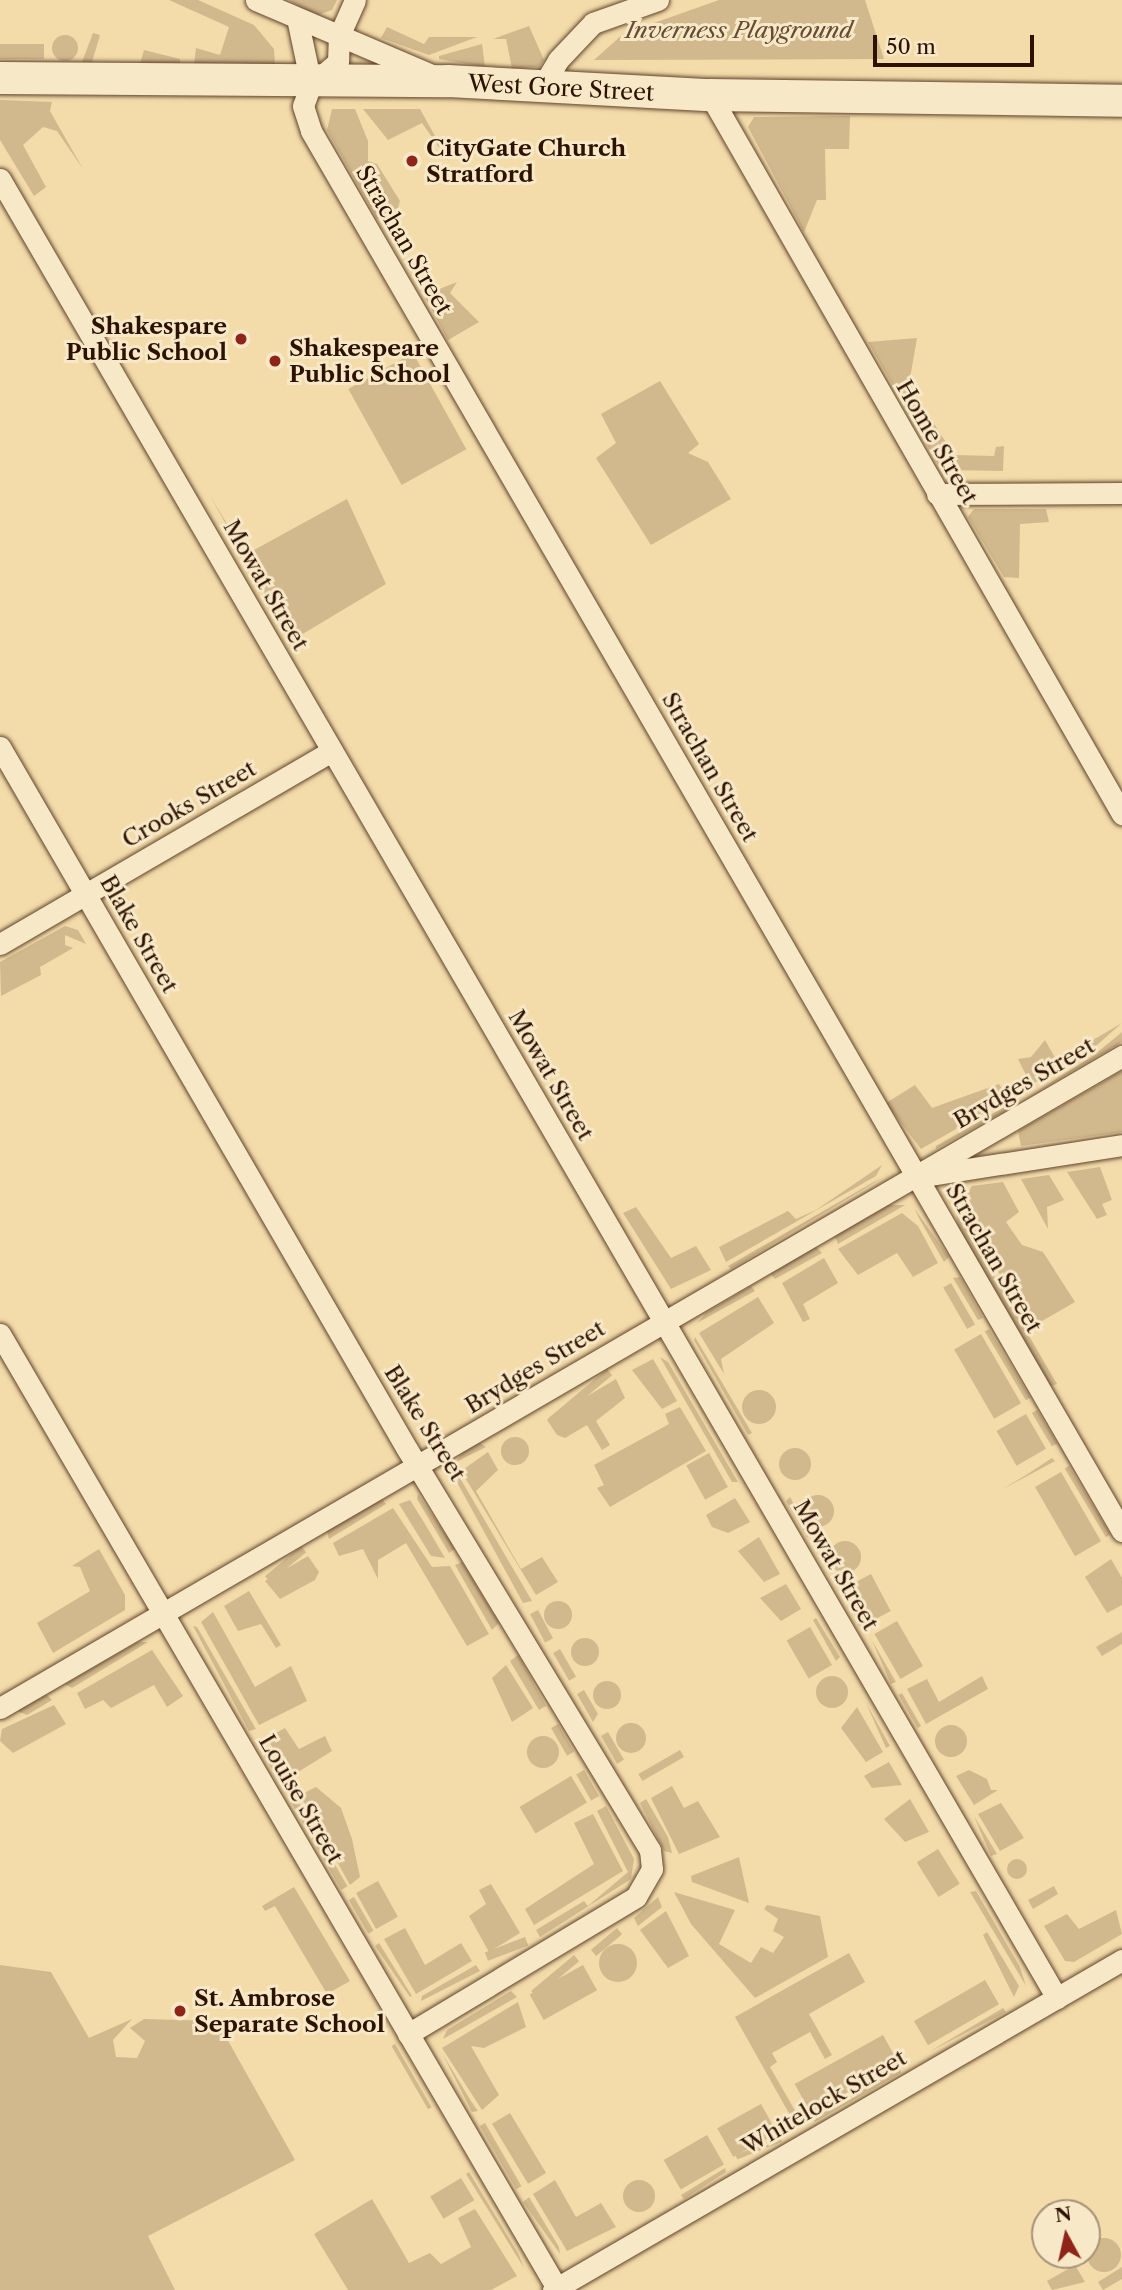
<!DOCTYPE html>
<html>
<head>
<meta charset="utf-8">
<style>
	body { margin:0 }
	#map { position:relative; width:1122px; height:2290px; overflow:hidden; background:#f3dbaa; font-family:"Libre Caslon Text",serif }
	div>[style] { position:absolute }
	.green>* { inset:0; background:#d2b98d; transform-origin:0 0 }
	.round { border-radius:50% }
	.roads { filter:drop-shadow(0 0 2px #5f442a) drop-shadow(0 0 2px #5f442a) }
	.street>* { height:21px; margin:-10.5px; padding:0 10.5px; transform-origin:10.5px; border-radius:10.5px; background:#f7e8c8 }
	.secondary>* { height:32px; margin:-16px; padding:0 16px; transform-origin:16px; border-radius:16px; background:#f7e8c8 }
	.dots>* { width:19px; height:19px; translate:-50% -50%; box-sizing:border-box; border:4px solid #f7e8c8; border-radius:50% }
	span { translate:-50% -50%; white-space:nowrap; text-align:center; line-height:1.15; -webkit-text-stroke:6px #f7e8c8; paint-order:stroke }
	.park-label { font-size:23px; color:#674c31; font-style:italic }
	.street-label { font-size:23px; color:#2e1200 }
	.poi-label { font-size:23px; color:#2e1200; font-weight:700 }
	.left { translate:0 -50%; text-align:left }
	.right { translate:-100% -50%; text-align:right }
	.north { position:absolute; left:1031px; top:2199px; width:70px; height:70px; box-sizing:border-box; background:#f7e8c8; border:2px solid #a79278; border-radius:50%; rotate:352deg; font-size:19px; font-weight:700; line-height:28px; text-align:center; color:#2e1200 }
	.north::after { content:''; display:block; margin:auto; width:24px; height:32px; background:#8f2418; clip-path:polygon(50% 0,100% 100%,50% 72%,0 100%) }
	.scale { position:absolute; left:873px; top:35px; width:161px; height:32px; box-sizing:border-box; border:4px solid #2e1200; border-top:0; padding-left:9px; font-size:21px; line-height:24px; white-space:nowrap; color:#2e1200; -webkit-text-stroke:5px #f7e8c8; paint-order:stroke }
</style>
</head>
<body>
<div id="map">
	<div class="green">
		<div style="clip-path:polygon(169px 0,198px 0,254px 25px,274px 49px,275px 65px,194px 65px,196px 48px,220px 55px,229px 27px)"></div>
		<div style="clip-path:polygon(289px 0,337px 0,332px 10px,315px 16px)"></div>
		<div style="clip-path:polygon(719px 0,865px 0,884px 59px,594px 60px,623px 34px)"></div>
		<div style="clip-path:polygon(529px 26px,544px 60px,539px 67px,512px 68px,506px 39px,493px 39px)"></div>
		<div style="clip-path:polygon(387px 27px,424px 44px,429px 37px,477px 37px,429px 55px,381px 38px)"></div>
		<div style="clip-path:polygon(93px 33px,100px 35px,92px 62px,82px 62px)"></div>
		<div class="round" style="left:52px;top:35px;width:26px;height:26px"></div>
		<div style="left:0;top:44px;width:44px;height:15px"></div>
		<div style="clip-path:polygon(482px 44px,485px 67px,439px 59px,439px 56px)"></div>
		<div style="clip-path:polygon(144px 50px,180px 59px,180px 65px,140px 64px)"></div>
		<div style="clip-path:polygon(0 100px,52px 102px,50px 111px,83px 169px,57px 131px,43px 127px,23px 145px,46px 187px,34px 196px,0 140px)"></div>
		<div style="clip-path:polygon(332px 109px,355px 109px,368px 141px,368px 161px,377px 164px,400px 201px,398px 208px,377px 219px,327px 130px)"></div>
		<div style="clip-path:polygon(363px 109px,420px 109px,450px 163px,422px 123px,388px 140px)"></div>
		<div style="clip-path:polygon(850px 116px,849px 149px,825px 149px,826px 200px,817px 200px,804px 232px,748px 127px,754px 117px)"></div>
		<div style="clip-path:polygon(457px 282px,450px 293px,479px 322px,448px 340px,424px 295px)"></div>
		<div style="clip-path:polygon(917px 338px,909px 384px,954px 455px,994px 456px,996px 447px,1004px 446px,1003px 471px,944px 470px,938px 464px,868px 342px)"></div>
		<div style="left:413px;top:353px;width:110px;height:74px;rotate:61deg"></div>
		<div style="clip-path:polygon(660px 381px,699px 444px,688px 453px,708px 462px,731px 499px,651px 545px,596px 458px,616px 443px,601px 414px)"></div>
		<div style="clip-path:polygon(208px 492px,242px 549px,252px 551px,347px 499px,386px 584px,291px 641px)"></div>
		<div style="clip-path:polygon(974px 509px,1046px 509px,1049px 522px,1020px 524px,1019px 578px,1004px 577px,968px 517px)"></div>
		<div style="clip-path:polygon(65px 926px,78px 930px,86px 944px,65px 935px,65px 945px,73px 948px,40px 967px,41px 975px,1px 996px,0 962px)"></div>
		<div style="clip-path:polygon(1122px 1023px,1089px 1052px,1031px 1085px,1018px 1059px,1031px 1057px,1045px 1040px,1057px 1061px)"></div>
		<div style="clip-path:polygon(1122px 1032px,1122px 1042px,1034px 1093px,1094px 1055px)"></div>
		<div style="clip-path:polygon(1122px 1071px,1122px 1132px,1021px 1146px,1018px 1131px)"></div>
		<div style="clip-path:polygon(999px 1084px,1009px 1099px,921px 1149px,886px 1103px,915px 1085px,932px 1108px)"></div>
		<div style="clip-path:polygon(1011px 1103px,1012px 1107px,936px 1149px,936px 1146px)"></div>
		<div style="clip-path:polygon(882px 1165px,876px 1176px,726px 1262px,719px 1247px,788px 1211px,796px 1219px,816px 1210px)"></div>
		<div style="clip-path:polygon(1100px 1167px,1112px 1200px,1102px 1204px,1107px 1215px,1097px 1219px,1067px 1172px)"></div>
		<div style="clip-path:polygon(1049px 1175px,1064px 1200px,1047px 1207px,1048px 1229px,1021px 1179px)"></div>
		<div style="clip-path:polygon(882px 1178px,731px 1269px,728px 1266px,872px 1183px)"></div>
		<div style="clip-path:polygon(1003px 1182px,1019px 1212px,1006px 1222px,1022px 1245px,1043px 1252px,1075px 1302px,1030px 1328px,961px 1205px,972px 1186px)"></div>
		<div style="clip-path:polygon(954px 1197px,958px 1214px,1057px 1384px,1051px 1386px,958px 1227px)"></div>
		<div style="clip-path:polygon(889px 1205px,905px 1205px,838px 1244px,835px 1236px)"></div>
		<div style="clip-path:polygon(636px 1207px,671px 1258px,696px 1246px,711px 1270px,671px 1289px,623px 1213px)"></div>
		<div style="clip-path:polygon(914px 1208px,949px 1257px,944px 1262px,920px 1220px)"></div>
		<div style="clip-path:polygon(902px 1213px,918px 1226px,938px 1263px,913px 1277px,897px 1253px,858px 1275px,838px 1249px)"></div>
		<div style="clip-path:polygon(816px 1247px,822px 1253px,775px 1279px,771px 1274px)"></div>
		<div style="clip-path:polygon(824px 1258px,838px 1283px,803px 1304px,810px 1319px,803px 1322px,782px 1283px)"></div>
		<div style="clip-path:polygon(960px 1277px,983px 1318px,978px 1320px,953px 1278px)"></div>
		<div style="left:951px;top:1283px;width:48px;height:9px;rotate:60deg"></div>
		<div style="clip-path:polygon(751px 1286px,755px 1291px,697px 1323px,706px 1313px)"></div>
		<div style="clip-path:polygon(758px 1297px,774px 1323px,721px 1359px,724px 1374px,699px 1333px)"></div>
		<div style="left:989px;top:1329px;width:80px;height:5px;rotate:59deg"></div>
		<div style="left:981px;top:1334px;width:80px;height:31px;rotate:60deg"></div>
		<div style="clip-path:polygon(695px 1337px,752px 1433px,748px 1435px,694px 1340px)"></div>
		<div style="clip-path:polygon(660px 1357px,668px 1362px,738px 1482px,732px 1482px)"></div>
		<div style="clip-path:polygon(653px 1359px,677px 1401px,662px 1409px,632px 1370px)"></div>
		<div style="left:607px;top:1369px;width:8px;height:77px;rotate:50deg"></div>
		<div style="clip-path:polygon(616px 1379px,625px 1398px,596px 1421px,610px 1445px,602px 1450px,587px 1425px,565px 1438px,557px 1435px,547px 1420px)"></div>
		<div class="round" style="left:742px;top:1390px;width:34px;height:34px"></div>
		<div style="clip-path:polygon(680px 1407px,706px 1451px,610px 1507px,597px 1488px,604px 1485px,594px 1465px,669px 1424px,665px 1414px)"></div>
		<div style="left:1037px;top:1410px;width:39px;height:6px;rotate:59deg"></div>
		<div style="left:1026px;top:1414px;width:40px;height:34px;rotate:60deg"></div>
		<div class="round" style="left:501px;top:1437px;width:28px;height:28px"></div>
		<div style="clip-path:polygon(480px 1443px,486px 1447px,456px 1462px,463px 1452px)"></div>
		<div class="round" style="left:779px;top:1448px;width:32px;height:32px"></div>
		<div style="clip-path:polygon(488px 1452px,498px 1470px,476px 1491px,521px 1569px,542px 1557px,558px 1582px,536px 1595px,461px 1471px)"></div>
		<div style="left:709px;top:1453px;width:39px;height:26px;rotate:61deg"></div>
		<div style="clip-path:polygon(1052px 1458px,1055px 1461px,1001px 1490px,1026px 1475px)"></div>
		<div style="left:1069px;top:1466px;width:80px;height:5px;rotate:59deg"></div>
		<div style="left:1061px;top:1472px;width:80px;height:30px;rotate:60deg"></div>
		<div style="clip-path:polygon(453px 1475px,460px 1478px,532px 1601px,523px 1603px)"></div>
		<div style="clip-path:polygon(418px 1494px,455px 1549px,449px 1553px,417px 1499px)"></div>
		<div class="round" style="left:802px;top:1495px;width:32px;height:32px"></div>
		<div style="clip-path:polygon(790px 1497px,811px 1535px,807px 1537px,786px 1501px)"></div>
		<div style="clip-path:polygon(735px 1498px,750px 1522px,728px 1533px,712px 1527px,706px 1515px)"></div>
		<div style="clip-path:polygon(382px 1499px,386px 1504px,329px 1539px,327px 1531px)"></div>
		<div style="clip-path:polygon(410px 1500px,425px 1524px,445px 1558px,431px 1556px,399px 1504px)"></div>
		<div style="clip-path:polygon(393px 1508px,432px 1567px,450px 1566px,489px 1634px,467px 1646px,406px 1543px,378px 1560px,378px 1579px,363px 1549px,339px 1556px,333px 1543px)"></div>
		<div style="clip-path:polygon(759px 1537px,780px 1574px,764px 1582px,738px 1551px)"></div>
		<div class="round" style="left:829px;top:1541px;width:32px;height:32px"></div>
		<div style="left:301px;top:1546px;width:8px;height:47px;rotate:50deg"></div>
		<div style="clip-path:polygon(99px 1549px,125px 1595px,125px 1610px,53px 1653px,37px 1623px,90px 1591px,80px 1567px,72px 1566px)"></div>
		<div style="clip-path:polygon(308px 1556px,319px 1572px,315px 1580px,280px 1599px,265px 1581px)"></div>
		<div style="clip-path:polygon(1111px 1559px,1122px 1578px,1122px 1605px,1107px 1613px,1085px 1577px)"></div>
		<div style="clip-path:polygon(462px 1562px,499px 1623px,492px 1630px,455px 1565px)"></div>
		<div style="left:871px;top:1574px;width:42px;height:27px;rotate:62deg"></div>
		<div style="clip-path:polygon(786px 1584px,801px 1609px,781px 1621px,760px 1598px)"></div>
		<div style="clip-path:polygon(844px 1590px,844px 1591px,864px 1624px,859px 1626px)"></div>
		<div style="clip-path:polygon(249px 1591px,281px 1645px,276px 1648px,261px 1624px,238px 1631px,224px 1606px)"></div>
		<div class="round" style="left:544px;top:1601px;width:28px;height:28px"></div>
		<div style="left:538px;top:1610px;width:32px;height:9px;rotate:62deg"></div>
		<div style="clip-path:polygon(213px 1612px,255px 1687px,291px 1666px,307px 1701px,259px 1725px,201px 1622px)"></div>
		<div style="clip-path:polygon(816px 1618px,840px 1657px,836px 1661px,813px 1620px)"></div>
		<div style="left:897px;top:1621px;width:52px;height:26px;rotate:60deg"></div>
		<div style="clip-path:polygon(193px 1626px,197px 1627px,256px 1729px,249px 1731px)"></div>
		<div style="left:810px;top:1627px;width:44px;height:27px;rotate:60deg"></div>
		<div style="clip-path:polygon(1122px 1632px,1122px 1644px,1102px 1656px,1096px 1647px)"></div>
		<div style="clip-path:polygon(870px 1636px,870px 1637px,896px 1682px,891px 1684px)"></div>
		<div class="round" style="left:571px;top:1638px;width:28px;height:28px"></div>
		<div style="clip-path:polygon(138px 1642px,148px 1642px,72px 1688px,65px 1684px)"></div>
		<div style="left:560px;top:1649px;width:32px;height:8px;rotate:60deg"></div>
		<div style="clip-path:polygon(152px 1650px,183px 1696px,167px 1707px,154px 1685px,111px 1708px,103px 1700px,85px 1709px,77px 1693px)"></div>
		<div style="clip-path:polygon(518px 1655px,546px 1706px,539px 1710px,510px 1661px)"></div>
		<div style="clip-path:polygon(506px 1665px,533px 1708px,512px 1722px,492px 1678px)"></div>
		<div style="clip-path:polygon(982px 1676px,988px 1689px,926px 1724px,907px 1689px,927px 1679px,939px 1702px)"></div>
		<div class="round" style="left:816px;top:1676px;width:32px;height:32px"></div>
		<div class="round" style="left:593px;top:1681px;width:28px;height:28px"></div>
		<div style="clip-path:polygon(584px 1690px,598px 1714px,593px 1722px,577px 1694px)"></div>
		<div style="left:902px;top:1693px;width:38px;height:4px;rotate:60deg"></div>
		<div style="clip-path:polygon(46px 1694px,52px 1700px,27px 1715px,17px 1711px)"></div>
		<div style="clip-path:polygon(866px 1703px,890px 1746px,886px 1748px)"></div>
		<div style="clip-path:polygon(54px 1705px,66px 1724px,13px 1753px,0 1741px,2px 1729px)"></div>
		<div style="clip-path:polygon(857px 1707px,883px 1752px,866px 1762px,841px 1728px)"></div>
		<div class="round" style="left:616px;top:1723px;width:30px;height:30px"></div>
		<div style="left:558px;top:1724px;width:32px;height:8px;rotate:60deg"></div>
		<div class="round" style="left:935px;top:1725px;width:32px;height:32px"></div>
		<div style="clip-path:polygon(285px 1728px,299px 1749px,325px 1736px,332px 1751px,290px 1777px,267px 1738px)"></div>
		<div style="left:608px;top:1732px;width:32px;height:8px;rotate:60deg"></div>
		<div class="round" style="left:527px;top:1736px;width:32px;height:32px"></div>
		<div style="left:262px;top:1740px;width:48px;height:6px;rotate:60deg"></div>
		<div style="left:680px;top:1750px;width:8px;height:48px;rotate:60deg"></div>
		<div style="clip-path:polygon(889px 1762px,902px 1785px,872px 1788px,864px 1776px)"></div>
		<div style="left:584px;top:1770px;width:30px;height:9px;rotate:60deg"></div>
		<div style="clip-path:polygon(969px 1770px,987px 1779px,991px 1790px,998px 1790px,974px 1805px,956px 1776px)"></div>
		<div style="left:571px;top:1776px;width:31px;height:60px;rotate:59deg"></div>
		<div style="clip-path:polygon(672px 1786px,684px 1808px,698px 1801px,720px 1837px,679px 1854px,651px 1798px)"></div>
		<div style="clip-path:polygon(316px 1787px,341px 1808px,352px 1839px,360px 1877px,350px 1885px,300px 1795px)"></div>
		<div style="left:296px;top:1797px;width:103px;height:7px;rotate:60deg"></div>
		<div style="clip-path:polygon(646px 1799px,668px 1837px,672px 1853px,664px 1851px,640px 1803px)"></div>
		<div style="clip-path:polygon(910px 1799px,929px 1832px,905px 1842px,884px 1819px)"></div>
		<div style="clip-path:polygon(1001px 1803px,1024px 1838px,1000px 1851px,978px 1814px)"></div>
		<div style="clip-path:polygon(606px 1806px,634px 1859px,631px 1879px,540px 1937px,536px 1930px,584px 1901px,588px 1906px,628px 1872px,597px 1811px)"></div>
		<div style="clip-path:polygon(593px 1814px,623px 1871px,534px 1925px,525px 1909px,594px 1864px,574px 1823px)"></div>
		<div style="clip-path:polygon(974px 1816px,997px 1854px,991px 1856px)"></div>
		<div style="left:938px;top:1849px;width:41px;height:25px;rotate:58deg"></div>
		<div style="clip-path:polygon(739px 1857px,749px 1903px,692px 1882px,691px 1876px)"></div>
		<div class="round" style="left:1007px;top:1859px;width:20px;height:20px"></div>
		<div style="left:378px;top:1881px;width:41px;height:25px;rotate:61deg"></div>
		<div style="clip-path:polygon(491px 1884px,520px 1933px,489px 1952px,469px 1916px,486px 1904px,479px 1890px)"></div>
		<div style="clip-path:polygon(1054px 1886px,1058px 1894px,1033px 1909px,1028px 1900px)"></div>
		<div style="clip-path:polygon(294px 1887px,350px 1981px,327px 1994px,275px 1906px,265px 1911px,262px 1906px)"></div>
		<div style="clip-path:polygon(976px 1891px,1020px 1967px,1026px 1986px,970px 1892px)"></div>
		<div style="clip-path:polygon(674px 1892px,735px 1910px,719px 1944px,751px 1963px,761px 1947px,773px 1953px,784px 1937px,773px 1931px,778px 1919px,764px 1909px,767px 1905px,820px 1916px,828px 1957px,755px 1998px,691px 1924px)"></div>
		<div style="left:354px;top:1897px;width:39px;height:6px;rotate:60deg"></div>
		<div style="clip-path:polygon(658px 1897px,662px 1907px,638px 1926px,634px 1918px)"></div>
		<div style="clip-path:polygon(1116px 1910px,1122px 1934px,1074px 1962px,1065px 1961px,1044px 1926px,1067px 1914px,1079px 1929px)"></div>
		<div style="clip-path:polygon(666px 1911px,689px 1956px,668px 1968px,640px 1930px)"></div>
		<div style="clip-path:polygon(405px 1928px,425px 1965px,461px 1943px,472px 1961px,416px 1994px,384px 1939px)"></div>
		<div style="left:617px;top:1928px;width:8px;height:34px;rotate:50deg"></div>
		<div style="clip-path:polygon(987px 1932px,1019px 1986px,1014px 1997px,983px 1935px)"></div>
		<div style="left:525px;top:1937px;width:9px;height:43px;rotate:69deg"></div>
		<div style="clip-path:polygon(379px 1943px,412px 1996px,410px 1997px,375px 1946px)"></div>
		<div class="round" style="left:599px;top:1944px;width:38px;height:38px"></div>
		<div style="clip-path:polygon(849px 1953px,865px 1982px,809px 2014px,832px 2055px,825px 2059px,810px 2032px,772px 2053px,777px 2062px,770px 2067px,801px 2121px,795px 2124px,735px 2017px)"></div>
		<div style="left:574px;top:1955px;width:8px;height:56px;rotate:50deg"></div>
		<div style="clip-path:polygon(0 1965px,51px 1972px,89px 2038px,132px 2019px,113px 2040px,116px 2057px,137px 2058px,145px 2041px,130px 2028px,144px 2019px,217px 2021px,295px 2160px,148px 2236px,175px 2290px,0 2290px)"></div>
		<div style="clip-path:polygon(476px 1965px,480px 1971px,421px 2001px,422px 1996px)"></div>
		<div style="left:583px;top:1965px;width:29px;height:61px;rotate:61deg"></div>
		<div style="left:985px;top:1980px;width:28px;height:82px;rotate:60deg"></div>
		<div style="clip-path:polygon(511px 1991px,517px 1997px,443px 2039px,447px 2030px)"></div>
		<div style="clip-path:polygon(518px 2002px,526px 2027px,484px 2048px,471px 2046px,499px 2095px,482px 2110px,442px 2048px)"></div>
		<div style="clip-path:polygon(1003px 2008px,1006px 2012px,929px 2052px)"></div>
		<div style="left:883px;top:2035px;width:33px;height:101px;rotate:61deg"></div>
		<div style="left:395px;top:2044px;width:73px;height:4px;rotate:60deg"></div>
		<div style="clip-path:polygon(442px 2053px,471px 2101px,478px 2111px,472px 2112px)"></div>
		<div style="clip-path:polygon(900px 2068px,901px 2073px,815px 2122px,813px 2119px)"></div>
		<div style="left:761px;top:2104px;width:33px;height:50px;rotate:61deg"></div>
		<div style="left:510px;top:2113px;width:70px;height:21px;rotate:59deg"></div>
		<div style="left:485px;top:2123px;width:73px;height:6px;rotate:60deg"></div>
		<div style="left:707px;top:2135px;width:34px;height:50px;rotate:60deg"></div>
		<div style="left:780px;top:2137px;width:5px;height:48px;rotate:68deg"></div>
		<div style="clip-path:polygon(725px 2168px,726px 2172px,684px 2199px,681px 2195px)"></div>
		<div style="clip-path:polygon(469px 2172px,518px 2253px,524px 2268px,466px 2174px)"></div>
		<div style="left:461px;top:2178px;width:26px;height:36px;rotate:59deg"></div>
		<div style="clip-path:polygon(555px 2180px,576px 2217px,601px 2203px,616px 2227px,567px 2251px,533px 2194px)"></div>
		<div class="round" style="left:623px;top:2180px;width:32px;height:32px"></div>
		<div style="clip-path:polygon(529px 2197px,559px 2247px,560px 2254px,523px 2202px)"></div>
		<div style="clip-path:polygon(372px 2199px,409px 2263px,430px 2253px,441px 2264px,471px 2247px,458px 2218px,475px 2209px,517px 2276px,491px 2290px,348px 2290px,314px 2234px)"></div>
		<div class="round" style="left:1087px;top:2238px;width:34px;height:34px"></div>
		<div style="clip-path:polygon(1075px 2265px,1085px 2282px,1052px 2290px,1047px 2281px)"></div>
		<div style="clip-path:polygon(1122px 2267px,1122px 2279px,1103px 2290px,1098px 2282px)"></div>
	</div>
	<div class="roads">
		<div class="street">
			<div style="left:256px;top:0;width:194px;rotate:23.1deg"></div>
			<div style="left:297px;top:18px;width:67px;rotate:78deg"></div>
			<div style="left:311px;top:84px;width:23px;rotate:110deg"></div>
			<div style="left:303px;top:106px;width:26px;rotate:72deg"></div>
			<div style="left:311px;top:131px;width:1618px;rotate:59.92deg"></div>
			<div style="left:316px;top:81px;width:29px;rotate:-41deg"></div>
			<div style="left:338px;top:62px;width:26px;rotate:-88deg"></div>
			<div style="left:339px;top:36px;width:39px;rotate:-66deg"></div>
			<div style="left:542px;top:87px;width:31px;rotate:-59deg"></div>
			<div style="left:558px;top:60px;width:51px;rotate:-46.6deg"></div>
			<div style="left:593px;top:23px;width:69px;rotate:-19.5deg"></div>
			<div style="left:710px;top:95px;width:829px;rotate:60.19deg"></div>
			<div style="left:0;top:179px;width:2104px;rotate:59.84deg"></div>
			<div style="left:937px;top:494px;width:185px;rotate:-0.3deg"></div>
			<div style="left:0;top:747px;width:811px;rotate:59.9deg"></div>
			<div style="left:407px;top:1449px;width:469px;rotate:58.8deg"></div>
			<div style="left:650px;top:1850px;width:19px;rotate:84deg"></div>
			<div style="left:652px;top:1869px;width:32px;rotate:120deg"></div>
			<div style="left:636px;top:1897px;width:266px;rotate:149deg"></div>
			<div style="left:0;top:944px;width:384px;rotate:-30.2deg"></div>
			<div style="left:929px;top:1175px;width:195px;rotate:-8.8deg"></div>
			<div style="left:0;top:1334px;width:1107px;rotate:59.73deg"></div>
			<div style="left:0;top:1708px;width:1298px;rotate:-30.16deg"></div>
			<div style="left:553px;top:2290px;width:658px;rotate:-30.11deg"></div>
		</div>
		<div class="secondary">
			<div style="left:0;top:78px;width:448px;rotate:0.4deg"></div>
			<div style="left:448px;top:81px;width:262px;rotate:3.1deg"></div>
			<div style="left:710px;top:95px;width:412px;rotate:0.8deg"></div>
		</div>
	</div>
	<div class="dots">
		<div style="left:412px;top:161px;background:#8f2418"></div>
		<div style="left:241px;top:339px;background:#8f2418"></div>
		<div style="left:275px;top:361px;background:#8f2418"></div>
		<div style="left:180px;top:2011px;background:#8f2418"></div>
	</div>
	<div class="park-label">
		<span style="left:739px;top:30px">Inverness Playground</span>
	</div>
	<div class="street-label">
		<span style="left:561px;top:88px;rotate:3deg">West Gore Street</span>
		<span style="left:404px;top:240px;rotate:60deg">Strachan Street</span>
		<span style="left:937px;top:442px;rotate:60deg">Home Street</span>
		<span style="left:266px;top:585px;rotate:60deg">Mowat Street</span>
		<span style="left:710px;top:767px;rotate:60deg">Strachan Street</span>
		<span style="left:189px;top:804px;rotate:-30deg">Crooks Street</span>
		<span style="left:139px;top:934px;rotate:60deg">Blake Street</span>
		<span style="left:551px;top:1075px;rotate:60deg">Mowat Street</span>
		<span style="left:1024px;top:1083px;rotate:-30deg">Brydges Street</span>
		<span style="left:994px;top:1258px;rotate:60deg">Strachan Street</span>
		<span style="left:535px;top:1367px;rotate:-31deg">Brydges Street</span>
		<span style="left:425px;top:1423px;rotate:58deg">Blake Street</span>
		<span style="left:836px;top:1565px;rotate:60deg">Mowat Street</span>
		<span style="left:301px;top:1799px;rotate:60deg">Louise Street</span>
		<span style="left:824px;top:2102px;rotate:-30deg">Whitelock Street</span>
	</div>
	<div class="poi-label">
		<span class="left" style="left:426px;top:161px">CityGate Church<br>Stratford</span>
		<span class="right" style="left:227px;top:339px">Shakespare<br>Public School</span>
		<span class="left" style="left:289px;top:361px">Shakespeare<br>Public School</span>
		<span class="left" style="left:194px;top:2011px">St. Ambrose<br>Separate School</span>
	</div>
	<div class="north">N</div>
	<div class="scale">50 m</div>
</div>
</body>
</html>
